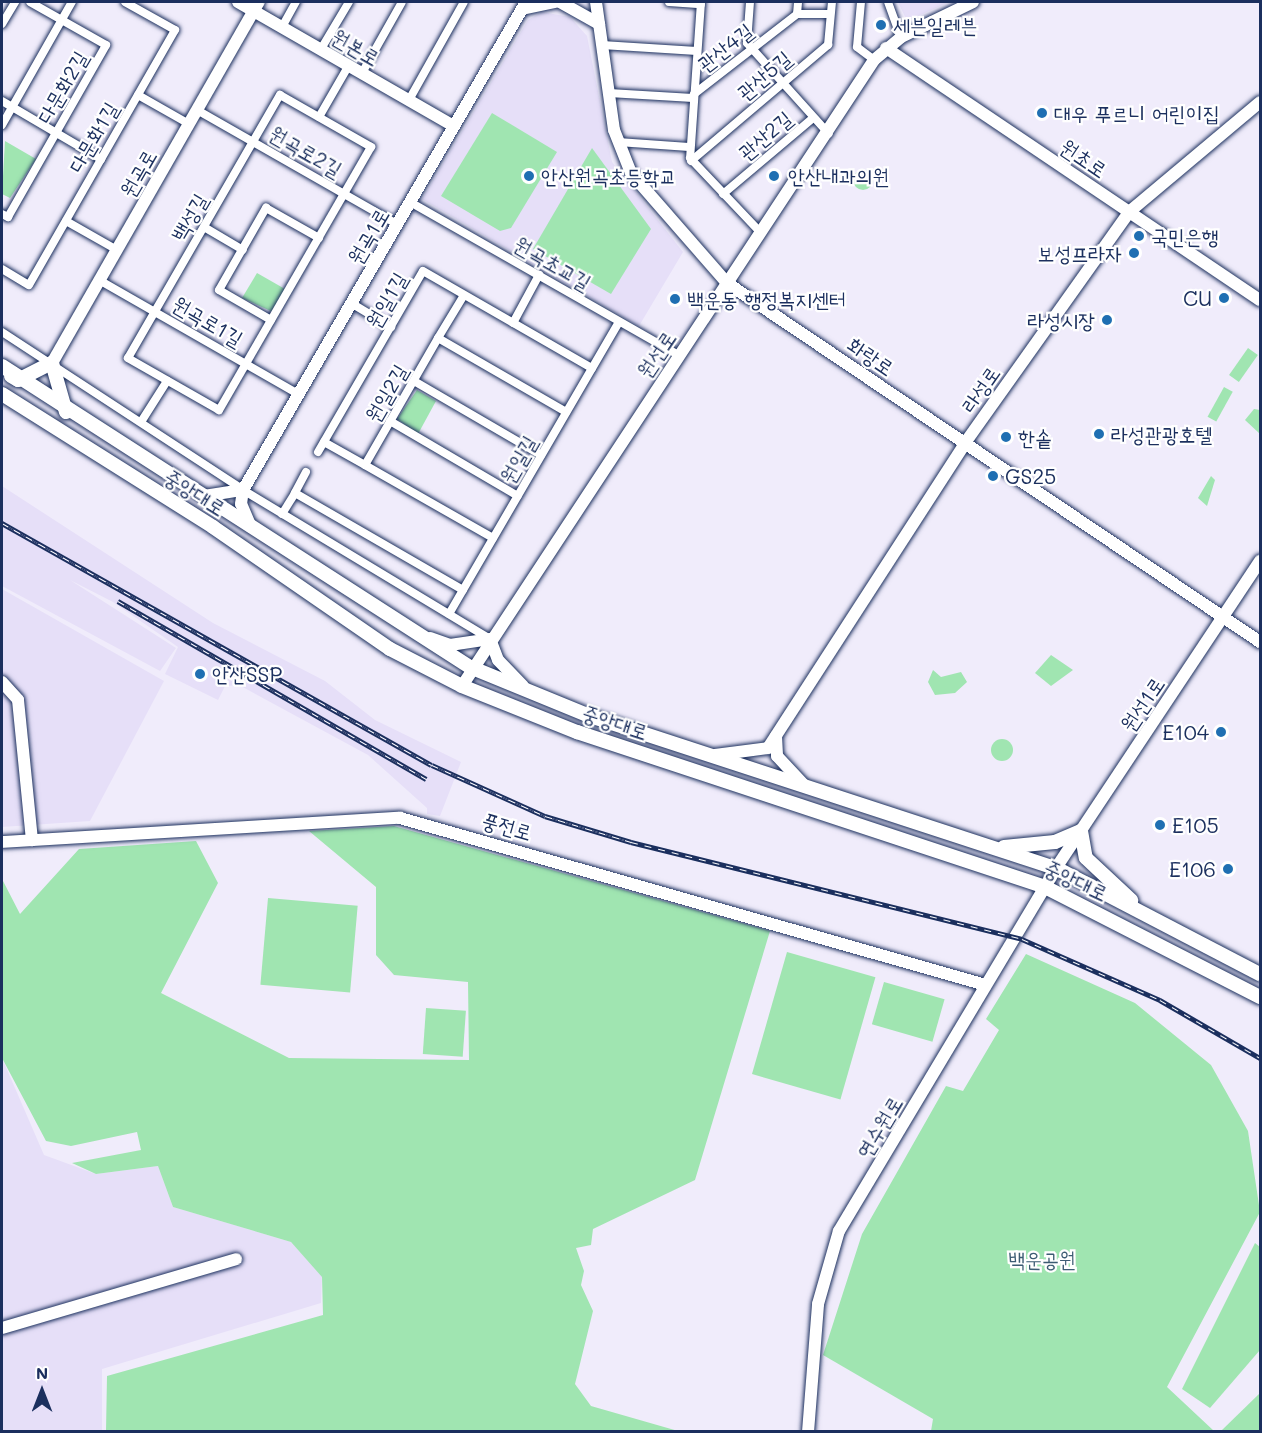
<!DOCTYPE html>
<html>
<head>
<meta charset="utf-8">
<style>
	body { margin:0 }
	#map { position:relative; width:1262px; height:1433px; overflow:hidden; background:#f0ecfb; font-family:Mali,"Poor Story",sans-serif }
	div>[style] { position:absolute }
	.built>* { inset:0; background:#e6dff8 }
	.green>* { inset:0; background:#a0e5b1; transform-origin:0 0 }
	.round { border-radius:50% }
	.roads { filter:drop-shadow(0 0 2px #1b2f5e) drop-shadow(0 0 2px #1b2f5e) }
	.street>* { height:8px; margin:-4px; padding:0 4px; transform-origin:4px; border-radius:4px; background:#fff }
	.secondary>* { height:12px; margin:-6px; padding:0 6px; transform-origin:6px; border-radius:6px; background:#fff }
	.primary>* { height:14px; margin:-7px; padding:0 7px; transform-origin:7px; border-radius:7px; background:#fff }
	.rail>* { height:4.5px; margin-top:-2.25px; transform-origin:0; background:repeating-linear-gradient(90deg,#fff 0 7px,#1b2f5e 0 14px); box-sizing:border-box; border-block:2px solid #1b2f5e }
	.dots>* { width:16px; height:16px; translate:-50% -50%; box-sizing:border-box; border:3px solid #fff; border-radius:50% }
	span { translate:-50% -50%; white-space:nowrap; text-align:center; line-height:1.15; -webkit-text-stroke:4.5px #fff; paint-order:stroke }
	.poi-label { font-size:21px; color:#1b2f5e }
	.left { translate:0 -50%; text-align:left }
	.right { translate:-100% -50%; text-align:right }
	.street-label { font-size:21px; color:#1b2f5e }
	.park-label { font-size:21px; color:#3c5c73 }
	.frame { position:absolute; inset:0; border:3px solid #1b2f5e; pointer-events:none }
	.north { position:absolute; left:12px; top:1361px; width:60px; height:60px; -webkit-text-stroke:4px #fff; paint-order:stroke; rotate:0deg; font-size:16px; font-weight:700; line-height:24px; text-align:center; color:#1b2f5e }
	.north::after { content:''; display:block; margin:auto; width:21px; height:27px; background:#1b2f5e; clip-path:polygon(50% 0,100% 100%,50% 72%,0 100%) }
</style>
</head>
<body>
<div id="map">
	<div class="built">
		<div style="clip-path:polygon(898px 2px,949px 2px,907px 21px)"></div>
		<div style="clip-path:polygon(542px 12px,570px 17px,587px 36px,612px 162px,683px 252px,639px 326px,422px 199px,528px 20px)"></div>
		<div style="clip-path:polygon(2px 486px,213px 623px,325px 681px,375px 720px,461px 762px,440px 816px,427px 814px,427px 808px,368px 755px,239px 685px,225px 686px,218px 700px,165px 674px,178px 647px,113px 602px,70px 580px,176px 648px,160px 671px,2px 586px)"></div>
		<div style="clip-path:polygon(2px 589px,164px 681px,90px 821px,2px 827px)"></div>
		<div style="clip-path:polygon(2px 1058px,44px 1155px,96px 1174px,158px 1166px,173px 1207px,291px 1242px,322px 1276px,321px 1303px,102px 1369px,102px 1431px,2px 1431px)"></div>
	</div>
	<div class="green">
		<div style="clip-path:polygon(492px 113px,557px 152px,511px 228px,500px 231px,441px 196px)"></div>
		<div style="clip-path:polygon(5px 141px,36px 159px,10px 198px,2px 194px)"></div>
		<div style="clip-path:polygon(592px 148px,651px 229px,611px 294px,533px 249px)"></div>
		<div class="round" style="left:853px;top:170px;width:20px;height:20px"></div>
		<div style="clip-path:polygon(257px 273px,285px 289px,273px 312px,242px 298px)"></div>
		<div style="left:1248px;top:348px;width:12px;height:33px;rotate:35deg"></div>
		<div style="left:1224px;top:387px;width:10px;height:34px;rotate:29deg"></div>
		<div style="clip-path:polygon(417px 390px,436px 401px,418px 434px,397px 419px)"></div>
		<div style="clip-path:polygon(1254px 409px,1260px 410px,1260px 434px,1245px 420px)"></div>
		<div style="clip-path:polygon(1211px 476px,1215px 480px,1207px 506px,1198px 498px)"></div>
		<div style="clip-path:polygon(1051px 655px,1073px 670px,1051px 686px,1035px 673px)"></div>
		<div style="clip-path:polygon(933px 670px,941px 677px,961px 672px,967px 682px,955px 693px,935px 695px,928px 682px)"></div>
		<div class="round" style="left:991px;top:739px;width:22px;height:22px"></div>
		<div style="clip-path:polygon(394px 826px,770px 931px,695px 1180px,593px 1229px,591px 1245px,576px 1248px,584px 1271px,581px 1285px,593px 1311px,575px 1384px,591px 1406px,678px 1431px,106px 1431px,107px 1376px,323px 1315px,322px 1277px,291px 1242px,173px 1207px,158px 1166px,96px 1174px,72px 1163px,141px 1150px,137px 1132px,71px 1146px,46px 1141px,2px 1058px,2px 879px,20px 914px,79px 849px,196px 841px,218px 883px,161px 993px,289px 1058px,469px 1060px,468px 982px,394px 975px,376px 955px,376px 887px,309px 831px)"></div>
		<div style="left:268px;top:898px;width:90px;height:87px;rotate:5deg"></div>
		<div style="left:787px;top:952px;width:92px;height:127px;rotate:16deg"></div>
		<div style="clip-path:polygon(1026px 954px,1135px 1003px,1211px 1065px,1248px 1131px,1260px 1212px,1167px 1387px,1214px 1431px,931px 1431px,933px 1419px,823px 1355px,862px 1234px,946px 1086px,963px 1091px,999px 1030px,986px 1019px)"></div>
		<div style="left:884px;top:982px;width:63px;height:44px;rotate:16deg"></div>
		<div style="left:426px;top:1008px;width:40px;height:46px;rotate:4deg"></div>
		<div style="clip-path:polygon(1255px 1243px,1260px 1247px,1260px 1350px,1210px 1408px,1182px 1389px)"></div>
		<div style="clip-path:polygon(1260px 1393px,1260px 1431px,1221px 1431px)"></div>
	</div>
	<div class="roads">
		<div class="street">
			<div style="left:669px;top:2px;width:32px;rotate:4deg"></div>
			<div style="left:701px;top:2px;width:156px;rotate:94deg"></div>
			<div style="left:690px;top:158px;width:102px;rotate:46.6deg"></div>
			<div style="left:750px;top:2px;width:41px;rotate:94.2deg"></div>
			<div style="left:747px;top:43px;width:122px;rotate:48deg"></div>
			<div style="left:861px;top:2px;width:45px;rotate:95.1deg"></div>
			<div style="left:857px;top:47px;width:21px;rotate:37deg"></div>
			<div style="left:888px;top:2px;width:37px;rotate:70deg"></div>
			<div style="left:797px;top:14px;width:33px"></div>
			<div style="left:2px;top:24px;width:26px;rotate:-59deg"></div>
			<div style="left:282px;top:27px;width:29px;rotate:-61deg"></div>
			<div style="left:602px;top:45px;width:95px;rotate:3.6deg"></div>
			<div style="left:321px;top:49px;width:55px;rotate:-59.2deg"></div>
			<div style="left:362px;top:73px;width:81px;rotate:-60.6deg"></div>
			<div style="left:609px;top:93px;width:84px;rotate:3.4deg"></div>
			<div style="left:694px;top:94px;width:130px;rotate:-37.8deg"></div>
			<div style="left:797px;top:14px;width:12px;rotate:-85deg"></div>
			<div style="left:138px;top:95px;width:59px;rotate:29.6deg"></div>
			<div style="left:280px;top:95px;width:105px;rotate:29.7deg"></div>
			<div style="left:371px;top:147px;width:304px;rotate:120deg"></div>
			<div style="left:219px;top:410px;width:105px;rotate:-150.3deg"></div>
			<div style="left:128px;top:358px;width:304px;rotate:-60deg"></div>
			<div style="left:409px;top:100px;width:112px;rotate:-60.7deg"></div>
			<div style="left:2px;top:101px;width:115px;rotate:30.4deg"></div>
			<div style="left:197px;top:110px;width:230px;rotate:29.7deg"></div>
			<div style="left:319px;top:117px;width:60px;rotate:-60deg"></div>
			<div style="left:2px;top:125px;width:142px;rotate:-60.4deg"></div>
			<div style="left:618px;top:142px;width:71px;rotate:4deg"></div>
			<div style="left:691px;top:161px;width:180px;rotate:-40.3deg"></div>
			<div style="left:828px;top:45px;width:43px;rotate:-84.7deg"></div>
			<div style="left:723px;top:194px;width:118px;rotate:-40.2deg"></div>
			<div style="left:410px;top:202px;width:309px;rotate:29.7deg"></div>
			<div style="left:2px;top:214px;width:7px;rotate:27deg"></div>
			<div style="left:8px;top:217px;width:198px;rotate:-60.3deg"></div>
			<div style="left:106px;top:45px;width:87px;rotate:-150.5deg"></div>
			<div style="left:66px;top:221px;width:59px;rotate:29.6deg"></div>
			<div style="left:204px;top:227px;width:45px;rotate:30.5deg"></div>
			<div style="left:2px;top:269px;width:31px;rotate:31deg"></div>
			<div style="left:29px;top:285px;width:294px;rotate:-60.2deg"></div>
			<div style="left:175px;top:30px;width:57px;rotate:-150.8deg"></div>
			<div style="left:99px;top:280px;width:229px;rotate:29.8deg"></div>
			<div style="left:351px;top:303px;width:47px;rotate:31deg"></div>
			<div style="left:271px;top:320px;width:60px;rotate:-150deg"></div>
			<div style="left:219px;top:290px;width:95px;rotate:-60.2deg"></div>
			<div style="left:266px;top:208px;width:61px;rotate:29.5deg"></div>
			<div style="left:513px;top:323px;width:55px;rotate:-61.6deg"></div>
			<div style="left:2px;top:332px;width:288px;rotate:33.2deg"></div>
			<div style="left:243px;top:490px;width:288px;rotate:31.1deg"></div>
			<div style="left:438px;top:338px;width:50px;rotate:-58.8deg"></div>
			<div style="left:414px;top:381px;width:147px;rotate:30.2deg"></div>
			<div style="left:390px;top:421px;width:148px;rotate:30.4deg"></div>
			<div style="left:141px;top:422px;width:49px;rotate:-57.6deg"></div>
			<div style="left:324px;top:442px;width:47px;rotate:29.3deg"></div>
			<div style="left:318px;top:452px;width:209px;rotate:-59.9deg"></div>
			<div style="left:423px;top:271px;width:195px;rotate:29.9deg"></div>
			<div style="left:306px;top:472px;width:24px;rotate:118deg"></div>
			<div style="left:295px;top:493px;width:194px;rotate:30deg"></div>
			<div style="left:282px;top:514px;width:25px;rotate:-58deg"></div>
			<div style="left:493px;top:538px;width:147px;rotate:-150.3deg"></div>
			<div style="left:365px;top:465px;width:146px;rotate:-60.1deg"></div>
			<div style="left:438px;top:338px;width:148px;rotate:30deg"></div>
			<div style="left:449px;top:614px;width:338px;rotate:-59.8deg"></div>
		</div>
		<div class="secondary">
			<div style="left:238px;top:2px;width:249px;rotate:29.9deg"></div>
			<div style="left:560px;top:2px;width:45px;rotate:29.4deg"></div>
			<div style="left:596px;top:2px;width:129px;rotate:82deg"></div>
			<div style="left:614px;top:130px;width:46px;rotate:68.4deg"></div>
			<div style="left:631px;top:173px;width:146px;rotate:48.9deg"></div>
			<div style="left:727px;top:283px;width:643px;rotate:33.96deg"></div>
			<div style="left:522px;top:9px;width:34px;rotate:-12deg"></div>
			<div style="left:886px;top:48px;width:451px;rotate:34deg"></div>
			<div style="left:52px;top:363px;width:416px;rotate:-60.2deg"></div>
			<div style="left:204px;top:496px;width:39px;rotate:-9deg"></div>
			<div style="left:251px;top:527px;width:25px;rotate:-113deg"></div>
			<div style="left:241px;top:504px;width:14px;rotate:-82deg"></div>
			<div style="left:243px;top:490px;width:564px;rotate:-59.89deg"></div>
			<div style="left:430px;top:638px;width:21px;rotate:19deg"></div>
			<div style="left:450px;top:645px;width:40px;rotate:-8.5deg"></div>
			<div style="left:490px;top:639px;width:22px;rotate:69deg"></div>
			<div style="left:498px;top:660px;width:36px;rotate:46deg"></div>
			<div style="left:2px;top:682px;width:24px;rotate:48deg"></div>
			<div style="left:18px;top:700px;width:141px;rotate:84.3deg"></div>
			<div style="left:462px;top:686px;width:749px;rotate:-56.65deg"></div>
			<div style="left:874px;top:60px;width:35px;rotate:-40deg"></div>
			<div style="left:901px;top:37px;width:80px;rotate:-25.9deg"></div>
			<div style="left:776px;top:736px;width:20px;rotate:87deg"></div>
			<div style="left:777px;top:756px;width:38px;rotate:47deg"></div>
			<div style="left:715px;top:755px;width:53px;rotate:-7.5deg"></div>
			<div style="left:768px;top:748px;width:363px;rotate:-57.1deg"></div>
			<div style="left:965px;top:443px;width:283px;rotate:-54.6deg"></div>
			<div style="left:1129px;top:212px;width:171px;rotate:-40deg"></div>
			<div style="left:2px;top:842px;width:399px;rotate:-3.5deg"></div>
			<div style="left:400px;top:818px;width:609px;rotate:15.91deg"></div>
			<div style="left:2px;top:1328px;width:244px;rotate:-16.4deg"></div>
			<div style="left:808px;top:1432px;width:128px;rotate:-85.5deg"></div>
			<div style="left:818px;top:1304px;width:76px;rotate:-74deg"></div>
			<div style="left:839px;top:1231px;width:423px;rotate:-59.1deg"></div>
			<div style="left:1056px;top:868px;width:369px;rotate:-56.4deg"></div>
		</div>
		<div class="primary">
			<div style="left:2px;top:366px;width:556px;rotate:32.75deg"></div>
			<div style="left:470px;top:667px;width:126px;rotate:22.3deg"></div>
			<div style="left:587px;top:715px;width:493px;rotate:18.1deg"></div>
			<div style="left:1056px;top:868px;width:230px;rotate:27.5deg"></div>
			<div style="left:11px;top:376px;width:8px;rotate:30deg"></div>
			<div style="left:18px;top:380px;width:38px;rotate:-27deg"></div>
			<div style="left:52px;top:363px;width:51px;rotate:74.1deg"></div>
			<div style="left:2px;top:394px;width:249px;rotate:32.2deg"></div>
			<div style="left:213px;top:527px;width:215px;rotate:34.6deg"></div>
			<div style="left:390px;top:649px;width:81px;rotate:27.2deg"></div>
			<div style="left:462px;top:686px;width:124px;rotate:21.8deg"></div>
			<div style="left:577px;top:732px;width:493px;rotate:18.3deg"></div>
			<div style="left:1045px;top:887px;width:242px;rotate:27.1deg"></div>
			<div style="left:1004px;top:847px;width:51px;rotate:-5.6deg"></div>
			<div style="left:1055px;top:842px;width:28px;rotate:-23deg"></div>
			<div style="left:1081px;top:831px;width:27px;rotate:80deg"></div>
			<div style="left:1086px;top:858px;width:62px;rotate:43deg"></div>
		</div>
	</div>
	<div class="rail">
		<div style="left:2px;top:523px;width:493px;rotate:29.4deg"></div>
		<div style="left:432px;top:765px;width:124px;rotate:24.3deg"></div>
		<div style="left:545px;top:816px;width:90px;rotate:16.8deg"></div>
		<div style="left:631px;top:842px;width:403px;rotate:13.9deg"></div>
		<div style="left:1022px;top:939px;width:151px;rotate:23.8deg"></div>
		<div style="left:1160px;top:1000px;width:116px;rotate:30.1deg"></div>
		<div style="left:118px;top:601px;width:356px;rotate:30deg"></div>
	</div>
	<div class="dots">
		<div style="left:881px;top:25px;background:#1f6fb2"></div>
		<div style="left:1042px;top:113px;background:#1f6fb2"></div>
		<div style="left:529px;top:176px;background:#1f6fb2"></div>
		<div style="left:774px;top:176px;background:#1f6fb2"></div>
		<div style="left:1139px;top:236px;background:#1f6fb2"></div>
		<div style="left:1134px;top:253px;background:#1f6fb2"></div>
		<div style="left:1224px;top:298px;background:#1f6fb2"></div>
		<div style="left:675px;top:299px;background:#1f6fb2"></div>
		<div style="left:1107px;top:320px;background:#1f6fb2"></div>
		<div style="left:1099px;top:434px;background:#1f6fb2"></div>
		<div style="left:1006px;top:437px;background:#1f6fb2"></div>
		<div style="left:993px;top:476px;background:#1f6fb2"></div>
		<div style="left:200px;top:674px;background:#1f6fb2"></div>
		<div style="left:1221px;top:732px;background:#1f6fb2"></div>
		<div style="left:1160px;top:825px;background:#1f6fb2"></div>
		<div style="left:1228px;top:869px;background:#1f6fb2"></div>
	</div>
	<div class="poi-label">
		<span class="left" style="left:893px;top:25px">세븐일레븐</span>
		<span class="left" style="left:1054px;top:113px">대우 푸르니 어린이집</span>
		<span class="left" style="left:541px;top:176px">안산원곡초등학교</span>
		<span class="left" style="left:788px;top:176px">안산내과의원</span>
		<span class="left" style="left:1151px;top:236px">국민은행</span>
		<span class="right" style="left:1122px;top:253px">보성프라자</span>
		<span class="right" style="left:1212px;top:298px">CU</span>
		<span class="left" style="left:687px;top:299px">백운동 행정복지센터</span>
		<span class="right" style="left:1095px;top:320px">라성시장</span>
		<span class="left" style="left:1111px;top:434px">라성관광호텔</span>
		<span class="left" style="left:1018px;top:437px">한솥</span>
		<span class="left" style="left:1005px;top:476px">GS25</span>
		<span class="left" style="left:212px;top:674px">안산SSP</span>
		<span class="right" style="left:1209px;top:732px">E104</span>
		<span class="left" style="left:1172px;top:825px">E105</span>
		<span class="right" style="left:1216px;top:869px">E106</span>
	</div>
	<div class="street-label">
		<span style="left:356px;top:47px;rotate:30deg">원본로</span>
		<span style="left:725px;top:47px;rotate:-38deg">관산4길</span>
		<span style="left:764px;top:75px;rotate:-40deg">관산5길</span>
		<span style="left:62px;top:87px;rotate:-60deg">다문화2길</span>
		<span style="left:765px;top:135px;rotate:-40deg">관산2길</span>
		<span style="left:93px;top:137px;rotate:-60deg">다문화1길</span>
		<span style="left:306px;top:151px;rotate:30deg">원곡로2길</span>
		<span style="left:1084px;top:158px;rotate:34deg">원초로</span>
		<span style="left:138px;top:173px;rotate:-60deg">원곡로</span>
		<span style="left:189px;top:217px;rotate:-60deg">백성길</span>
		<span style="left:368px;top:236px;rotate:-60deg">원곡1로</span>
		<span style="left:553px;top:263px;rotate:30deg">원곡초교길</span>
		<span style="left:386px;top:300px;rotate:-60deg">원일1길</span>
		<span style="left:208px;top:321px;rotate:30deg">원곡로1길</span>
		<span style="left:656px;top:354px;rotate:-56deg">원선로</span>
		<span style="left:871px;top:356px;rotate:34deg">화랑로</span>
		<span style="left:980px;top:389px;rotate:-55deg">라성로</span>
		<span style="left:386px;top:393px;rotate:-60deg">원일2길</span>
		<span style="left:518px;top:459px;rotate:-60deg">원일길</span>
		<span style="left:195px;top:492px;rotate:32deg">중앙대로</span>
		<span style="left:1142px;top:704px;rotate:-56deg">원선1로</span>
		<span style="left:615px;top:722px;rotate:18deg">중앙대로</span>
		<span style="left:507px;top:826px;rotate:16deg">풍전로</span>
		<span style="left:1076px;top:880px;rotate:25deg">중앙대로</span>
		<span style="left:879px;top:1127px;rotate:-59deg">연수원로</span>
	</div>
	<div class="park-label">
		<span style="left:1042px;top:1259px">백운공원</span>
	</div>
	<div class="frame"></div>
	<div class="north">N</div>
</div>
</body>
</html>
